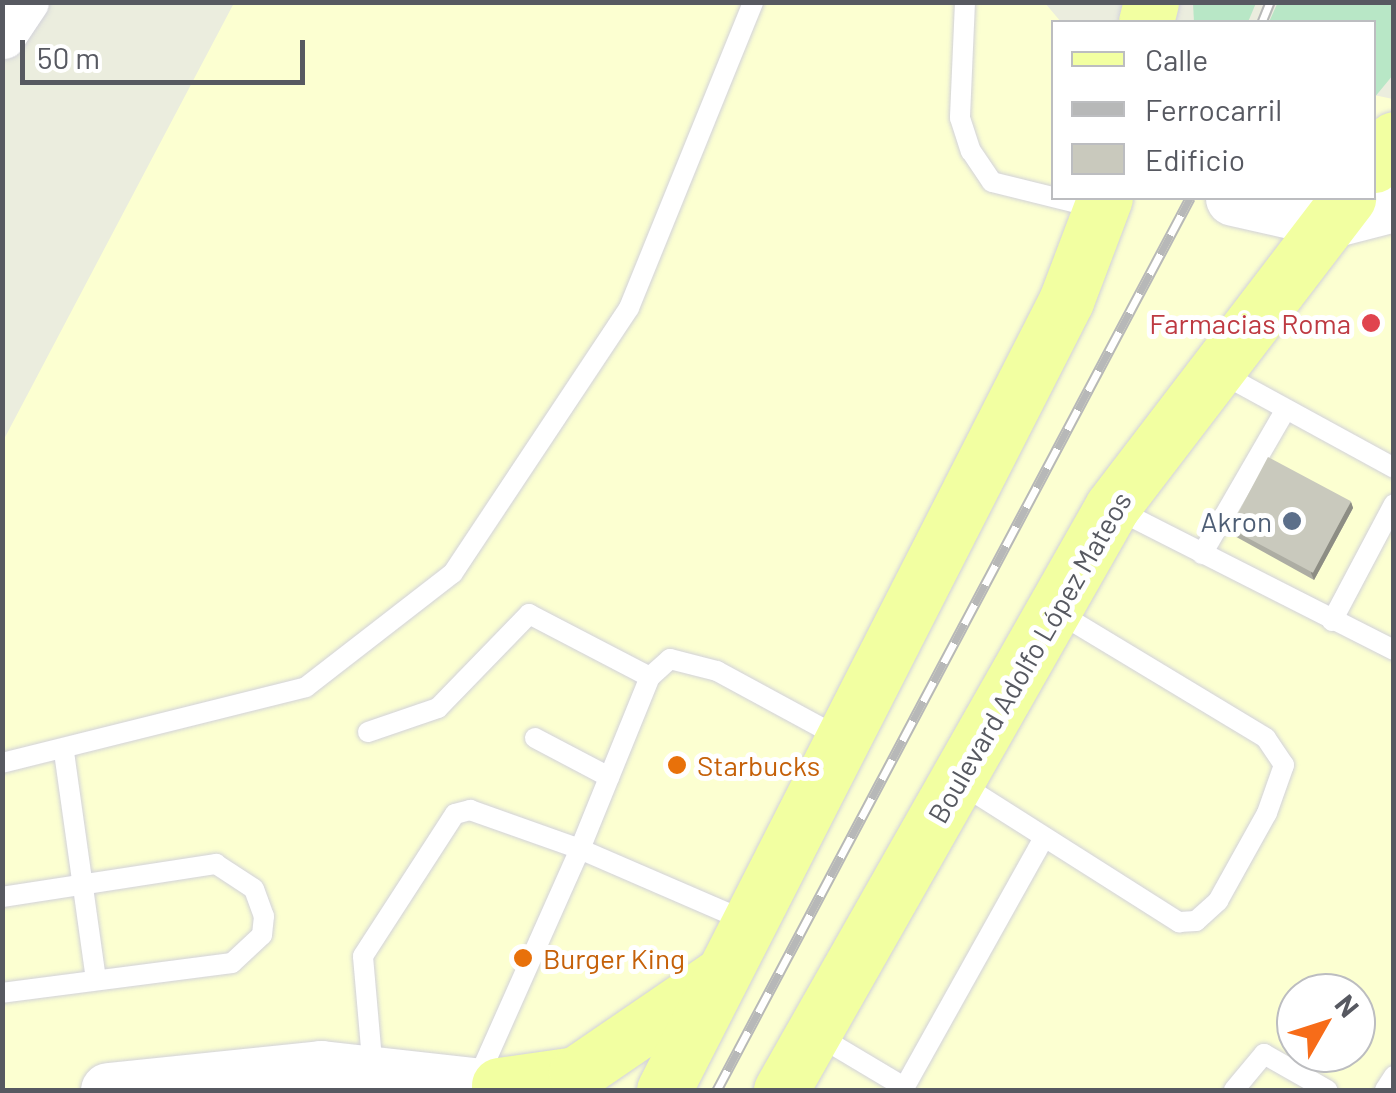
<!DOCTYPE html>
<html>
<head>
<meta charset="utf-8">
<style>
	body { margin:0 }
	#map { position:relative; width:1396px; height:1093px; overflow:hidden; background:#ebedde; font-family:Barlow,sans-serif }
	div>[style] { position:absolute }
	.commercial>* { inset:0; background:#fcffd1 }
	.green>* { inset:0; background:#b8e7c6 }
	.roads { filter:drop-shadow(0 0 2px #d2d2da) drop-shadow(0 0 2px #d2d2da) }
	.lane>* { height:20px; margin:-10px; padding:0 10px; transform-origin:10px; border-radius:10px; background:#fff }
	.street>* { height:42px; margin:-21px; padding:0 21px; transform-origin:21px; border-radius:21px; background:#fff }
	.secondary>* { height:55px; margin:-27.5px; padding:0 27.5px; transform-origin:27.5px; border-radius:27.5px; background:#fff }
	.primary>* { height:55px; margin:-27.5px; padding:0 27.5px; transform-origin:27.5px; border-radius:27.5px; background:#f2ffa1 }
	.rail>* { height:11px; margin-top:-5.5px; transform-origin:0; background:repeating-linear-gradient(90deg,#fff 0 22px,#b7b8b8 0 44px); box-sizing:border-box; border-block:2px solid #b7b8b8 }
	.wall>* { inset:0; background:#adada3 }
	.shaded-wall>* { inset:0; background:#8d8d84 }
	.building>* { inset:0; background:#c9c9bd; transform-origin:0 0 }
	.dots>* { width:28px; height:28px; translate:-50% -50%; box-sizing:border-box; border:5px solid #fff; border-radius:50% }
	span { translate:-50% -50%; white-space:nowrap; text-align:center; line-height:1.15; -webkit-text-stroke:10px #fff; paint-order:stroke }
	.health-label { font-size:28px; color:#be3a42 }
	.right { translate:-100% -50%; text-align:right }
	.service-label { font-size:28px; color:#4e5e75 }
	.street-label { font-size:28px; color:#575961 }
	.food-label { font-size:28px; color:#c56008 }
	.left { translate:0 -50%; text-align:left }
	.frame { position:absolute; inset:0; border:5px solid #575961; pointer-events:none }
	.legend { position:absolute; left:1051px; top:20px; width:325px; height:180px; box-sizing:border-box; background:#fff; border:2px solid #bcbdc0; margin:0; padding:12px 18px; list-style:none; font-size:30px; color:#575961 }
	.legend li { display:flex; align-items:center; gap:20px; height:50px }
	.legend b { width:50px; border:2px solid #bcbdc0 }
	.north { position:absolute; left:1276px; top:973px; width:100px; height:100px; box-sizing:border-box; background:#fff; border:2px solid #bcbdc0; border-radius:50%; rotate:51deg; font-size:28px; font-weight:700; line-height:40px; text-align:center; color:#575961 }
	.north::after { content:''; display:block; margin:auto; width:35px; height:45px; background:#f76c19; clip-path:polygon(50% 0,100% 100%,50% 72%,0 100%) }
	.scale { position:absolute; left:20px; top:40px; width:285px; height:45px; box-sizing:border-box; border:5px solid #575961; border-top:0; padding-left:12px; font-size:30px; line-height:35px; white-space:nowrap; color:#575961; -webkit-text-stroke:8px #fff; paint-order:stroke }
</style>
</head>
<body>
<div id="map">
	<div class="commercial">
		<div style="clip-path:polygon(evenodd,234px 3px,1045px 3px,1061px 22px,1054px 22px,1054px 198px,1374px 198px,1374px 95px,1393px 99px,1393px 1090px,3px 1090px,3px 441px,234px 3px,1296px 993px,1356px 993px,1356px 1053px,1296px 1053px,1296px 993px)"></div>
	</div>
	<div class="green">
		<div style="clip-path:polygon(1278px 2px,1393px 3px,1393px 75px,1374px 98px,1374px 22px,1269px 22px)"></div>
		<div style="clip-path:polygon(1193px 3px,1193px 2px,1256px 3px,1248px 22px,1194px 22px)"></div>
	</div>
	<div class="roads">
		<div class="lane">
			<div style="left:965px;top:2px;width:116px;rotate:92.5deg"></div>
			<div style="left:960px;top:118px;width:35px;rotate:72deg"></div>
			<div style="left:971px;top:151px;width:37px;rotate:56deg"></div>
			<div style="left:992px;top:182px;width:112px;rotate:13.9deg"></div>
			<div style="left:1217px;top:371px;width:202px;rotate:28.7deg"></div>
			<div style="left:1114px;top:508px;width:314px;rotate:26.9deg"></div>
			<div style="left:1202px;top:554px;width:165px;rotate:-59.9deg"></div>
			<div style="left:1332px;top:621px;width:132px;rotate:-62.1deg"></div>
			<div style="left:368px;top:732px;width:74px;rotate:-18.9deg"></div>
			<div style="left:438px;top:708px;width:131px;rotate:-45.9deg"></div>
			<div style="left:529px;top:614px;width:136px;rotate:27.5deg"></div>
			<div style="left:535px;top:738px;width:84px;rotate:27.8deg"></div>
			<div style="left:64px;top:752px;width:229px;rotate:82deg"></div>
			<div style="left:2px;top:763px;width:313px;rotate:-14deg"></div>
			<div style="left:306px;top:687px;width:186px;rotate:-37.8deg"></div>
			<div style="left:453px;top:573px;width:318px;rotate:-56.4deg"></div>
			<div style="left:629px;top:308px;width:330px;rotate:-67.9deg"></div>
			<div style="left:958px;top:782px;width:262px;rotate:32.4deg"></div>
			<div style="left:1179px;top:922px;width:17px;rotate:-3deg"></div>
			<div style="left:1196px;top:921px;width:30px;rotate:-42deg"></div>
			<div style="left:1218px;top:901px;width:101px;rotate:-60.9deg"></div>
			<div style="left:1267px;top:813px;width:51px;rotate:-70.5deg"></div>
			<div style="left:1284px;top:765px;width:32px;rotate:-124deg"></div>
			<div style="left:1266px;top:738px;width:248px;rotate:-148.9deg"></div>
			<div style="left:2px;top:897px;width:217px;rotate:-8.8deg"></div>
			<div style="left:216px;top:864px;width:45px;rotate:33.3deg"></div>
			<div style="left:254px;top:889px;width:29px;rotate:70deg"></div>
			<div style="left:264px;top:916px;width:19px;rotate:96deg"></div>
			<div style="left:262px;top:935px;width:41px;rotate:137deg"></div>
			<div style="left:232px;top:963px;width:232px;rotate:172.6deg"></div>
			<div style="left:746px;top:921px;width:181px;rotate:-156.6deg"></div>
			<div style="left:580px;top:849px;width:186px;rotate:-67.9deg"></div>
			<div style="left:650px;top:677px;width:27px;rotate:-42deg"></div>
			<div style="left:670px;top:659px;width:49px;rotate:14.3deg"></div>
			<div style="left:717px;top:671px;width:142px;rotate:28.5deg"></div>
			<div style="left:815px;top:1034px;width:104px;rotate:30.8deg"></div>
			<div style="left:373px;top:1071px;width:115px;rotate:-95deg"></div>
			<div style="left:363px;top:956px;width:169px;rotate:-57.1deg"></div>
			<div style="left:455px;top:814px;width:16px;rotate:-15deg"></div>
			<div style="left:470px;top:810px;width:117px;rotate:19.5deg"></div>
			<div style="left:580px;top:849px;width:253px;rotate:114deg"></div>
			<div style="left:903px;top:1090px;width:289px;rotate:-60.8deg"></div>
			<div style="left:1234px;top:1090px;width:47px;rotate:-50.2deg"></div>
			<div style="left:1264px;top:1054px;width:73px;rotate:29.7deg"></div>
			<div style="left:1385px;top:1090px;width:17px;rotate:-57deg"></div>
		</div>
		<div class="street">
			<div style="left:4px;top:38px;width:43px;rotate:-56.3deg"></div>
		</div>
		<div class="secondary">
			<div style="left:1233px;top:198px;width:100px;rotate:12.7deg"></div>
			<div style="left:1331px;top:220px;width:65px;rotate:-14.3deg"></div>
			<div style="left:108px;top:1090px;width:214px;rotate:-5.9deg"></div>
			<div style="left:321px;top:1068px;width:196px;rotate:6.4deg"></div>
		</div>
		<div class="primary">
			<div style="left:1146px;top:22px;width:21px;rotate:-76deg"></div>
			<div style="left:1374px;top:165px;width:33px;rotate:-52deg"></div>
			<div style="left:499px;top:1085px;width:78px;rotate:-8.1deg"></div>
			<div style="left:576px;top:1074px;width:173px;rotate:-34.4deg"></div>
			<div style="left:664px;top:1090px;width:886px;rotate:-63deg"></div>
			<div style="left:1066px;top:301px;width:110px;rotate:-69.3deg"></div>
			<div style="left:781px;top:1090px;width:670px;rotate:-60.41deg"></div>
			<div style="left:1112px;top:507px;width:389px;rotate:-52.6deg"></div>
		</div>
	</div>
	<div class="rail">
		<div style="left:1262px;top:22px;width:22px;rotate:-68deg"></div>
		<div style="left:717px;top:1090px;width:1010px;rotate:-62.06deg"></div>
	</div>
	<div class="wall">
		<div style="clip-path:polygon(1351px 502px,1353px 508px,1314px 580px,1231px 534px,1229px 528px)"></div>
	</div>
	<div class="shaded-wall">
		<div style="clip-path:polygon(1351px 502px,1353px 508px,1314px 580px,1311px 573px)"></div>
	</div>
	<div class="building">
		<div style="left:1268px;top:457px;width:94px;height:81px;rotate:28deg"></div>
	</div>
	<div class="dots">
		<div style="left:1371px;top:323px;background:#e0444e"></div>
		<div style="left:1292px;top:521px;background:#5c6f8a"></div>
		<div style="left:677px;top:765px;background:#e8710a"></div>
		<div style="left:523px;top:958px;background:#e8710a"></div>
	</div>
	<div class="health-label">
		<span class="right" style="left:1351px;top:323px">Farmacias Roma</span>
	</div>
	<div class="service-label">
		<span class="right" style="left:1272px;top:521px">Akron</span>
	</div>
	<div class="street-label">
		<span style="left:1029px;top:657px;rotate:-60deg">Boulevard Adolfo López Mateos</span>
	</div>
	<div class="food-label">
		<span class="left" style="left:697px;top:765px">Starbucks</span>
		<span class="left" style="left:543px;top:958px">Burger King</span>
	</div>
	<div class="frame"></div>
	<ul class="legend">
	<li><b style="height:12px;background:#f2ffa1"></b>Calle</li>
	<li><b style="height:12px;background:#b7b8b8"></b>Ferrocarril</li>
	<li><b style="height:28px;background:#c9c9bd"></b>Edificio</li>
	</ul>
	<div class="north">N</div>
	<div class="scale">50 m</div>
</div>
</body>
</html>
